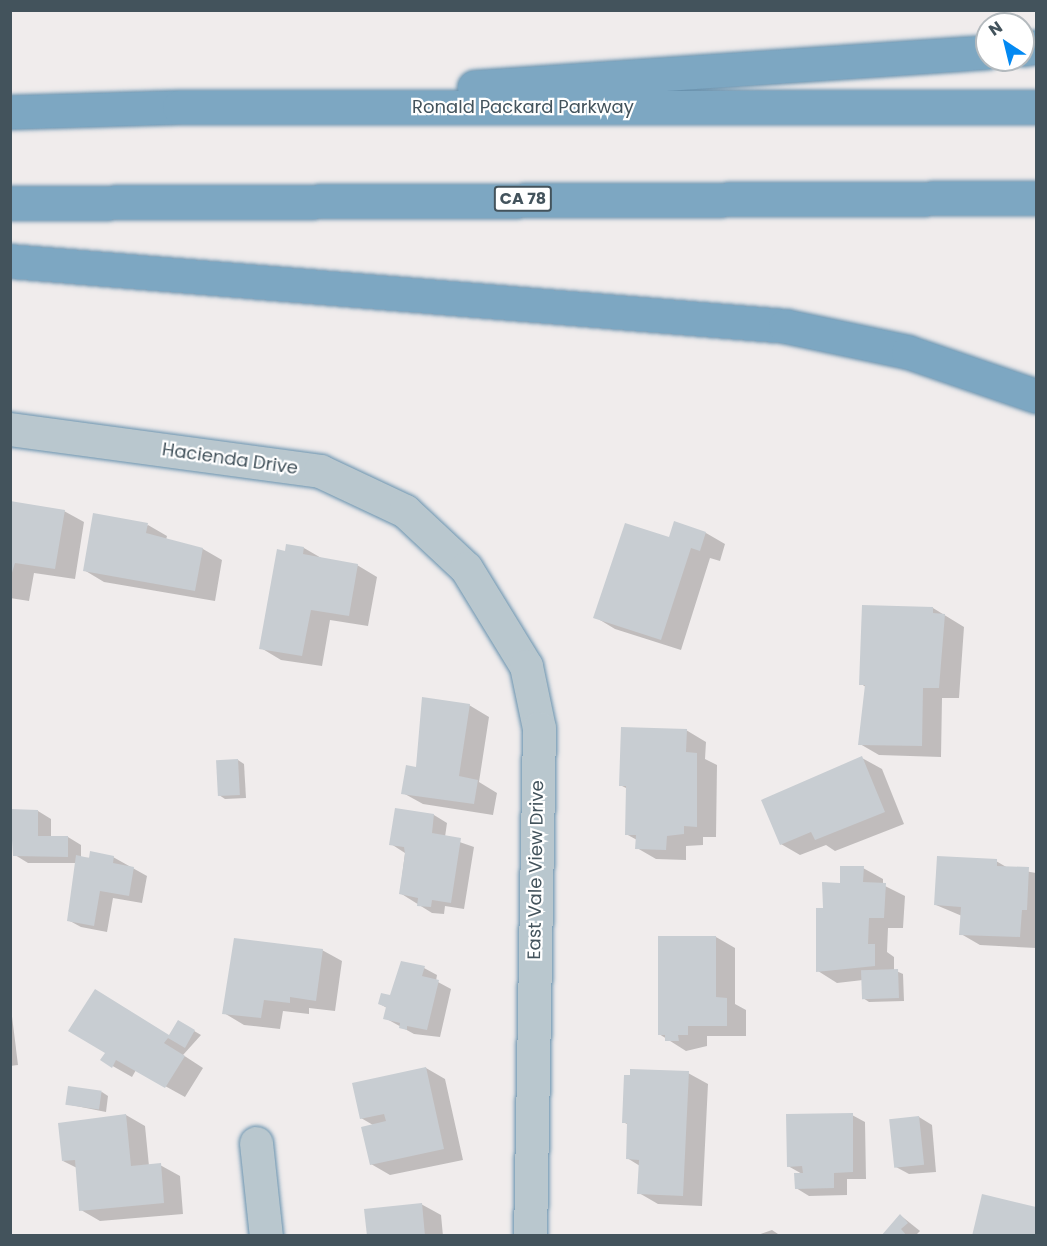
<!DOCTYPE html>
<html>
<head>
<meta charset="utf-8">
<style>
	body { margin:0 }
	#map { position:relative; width:1047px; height:1246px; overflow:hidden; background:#f0ecec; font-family:Poppins,sans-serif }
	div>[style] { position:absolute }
	.shadow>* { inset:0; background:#0003 }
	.building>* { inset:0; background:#c8cdd2; transform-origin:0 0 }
	.roads { filter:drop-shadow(0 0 2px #6992ae) drop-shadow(0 0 2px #6992ae) }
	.minor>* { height:33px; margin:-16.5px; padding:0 16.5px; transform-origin:16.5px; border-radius:16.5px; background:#b9c7ce }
	.tertiary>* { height:33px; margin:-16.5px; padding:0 16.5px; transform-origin:16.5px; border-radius:16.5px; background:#b9c7ce }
	.motorway>* { height:33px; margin:-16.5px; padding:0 16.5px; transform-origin:16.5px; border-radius:16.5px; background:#7da7c2 }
	span { translate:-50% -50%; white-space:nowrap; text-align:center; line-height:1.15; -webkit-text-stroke:4.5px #fff; paint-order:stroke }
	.shield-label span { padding:2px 4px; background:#fff; border:2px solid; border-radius:4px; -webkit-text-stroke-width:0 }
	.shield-label { font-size:16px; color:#43535c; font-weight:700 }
	.street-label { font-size:18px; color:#43535c }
	.frame { position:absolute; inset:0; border:12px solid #43535c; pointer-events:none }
	.north { position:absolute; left:975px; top:12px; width:60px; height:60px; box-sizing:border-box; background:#fff; border:2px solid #b4babe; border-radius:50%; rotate:325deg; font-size:16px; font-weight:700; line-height:24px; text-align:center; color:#43535c }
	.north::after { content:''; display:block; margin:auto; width:21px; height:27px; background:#0389f2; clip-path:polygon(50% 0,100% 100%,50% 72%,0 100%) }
</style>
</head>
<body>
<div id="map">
	<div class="shadow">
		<div style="clip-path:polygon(10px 502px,64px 511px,84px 522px,75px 579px,34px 573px,29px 601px,10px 598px)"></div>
		<div style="clip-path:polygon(148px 525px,167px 536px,166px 540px,203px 549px,222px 560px,215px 601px,104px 582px,84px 570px)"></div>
		<div style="clip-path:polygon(706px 533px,725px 544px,720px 561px,710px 558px,681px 650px,615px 629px,595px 617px,670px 538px)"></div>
		<div style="clip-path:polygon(304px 548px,323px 559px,357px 565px,377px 577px,368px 626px,330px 620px,322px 666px,281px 660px,261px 648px,286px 552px)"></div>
		<div style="clip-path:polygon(933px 608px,964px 627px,959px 698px,942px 698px,941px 757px,879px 755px,860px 744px,866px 687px,861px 684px)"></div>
		<div style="clip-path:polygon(469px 705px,489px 717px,479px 782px,497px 793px,493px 815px,423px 804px,403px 793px,418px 768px)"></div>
		<div style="clip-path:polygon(686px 730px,706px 742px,705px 759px,717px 765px,716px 837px,703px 837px,703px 845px,686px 846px,686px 860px,656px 859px,637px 848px,637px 840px,626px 834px,628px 789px,620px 785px)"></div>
		<div style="clip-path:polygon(862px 758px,882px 769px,904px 824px,835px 851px,826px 845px,800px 855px,781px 844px)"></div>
		<div style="clip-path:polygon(238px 760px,244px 764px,246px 798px,225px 799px,219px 795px)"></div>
		<div style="clip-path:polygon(396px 809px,434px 815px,447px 823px,445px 837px,474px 847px,464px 909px,445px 906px,444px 914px,432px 913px,400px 893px,405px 853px,391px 844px)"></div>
		<div style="clip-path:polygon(38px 811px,51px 819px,51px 837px,68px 837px,81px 845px,81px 858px,113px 857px,147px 876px,142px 903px,113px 898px,107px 932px,81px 927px,68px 920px,76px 863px,28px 863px,15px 855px)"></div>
		<div style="clip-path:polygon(996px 861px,1008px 868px,1036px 873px,1036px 948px,980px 945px,961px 934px,962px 916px,936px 905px)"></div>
		<div style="clip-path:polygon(863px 868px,883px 879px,883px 885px,905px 896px,903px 928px,888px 928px,887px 952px,894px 957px,894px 970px,903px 974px,904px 1001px,869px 1002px,863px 998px,863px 980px,837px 983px,818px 971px,825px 910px,841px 885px)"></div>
		<div style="clip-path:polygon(716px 937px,735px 948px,735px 1004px,746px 1010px,746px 1036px,707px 1036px,707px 1046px,686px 1051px,659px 1034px)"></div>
		<div style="clip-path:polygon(322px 950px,342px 961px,335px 1011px,309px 1008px,309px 1014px,283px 1011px,280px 1029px,244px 1025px,224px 1013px)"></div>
		<div style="clip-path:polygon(424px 968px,437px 975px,436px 981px,451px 989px,440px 1037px,414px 1034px,385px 1018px,387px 1008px,380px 1004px)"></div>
		<div style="clip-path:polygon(10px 1000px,18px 1065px,10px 1066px)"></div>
		<div style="clip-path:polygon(179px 1022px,201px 1035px,183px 1055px,203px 1068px,185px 1097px,136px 1070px,132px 1077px,102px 1060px,170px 1037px)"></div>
		<div style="clip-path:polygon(426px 1068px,445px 1079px,463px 1160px,390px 1175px,371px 1164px,373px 1125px,361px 1118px)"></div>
		<div style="clip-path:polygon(688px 1073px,708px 1084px,702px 1206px,658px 1204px,639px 1193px,640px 1166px,627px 1158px,629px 1125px,623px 1122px)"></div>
		<div style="clip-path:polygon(102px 1092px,108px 1096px,106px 1112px,66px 1104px)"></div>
		<div style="clip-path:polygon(126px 1115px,145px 1126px,149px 1166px,160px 1165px,180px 1176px,183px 1214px,100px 1221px,81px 1210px,77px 1168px,63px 1161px)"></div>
		<div style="clip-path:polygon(852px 1115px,865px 1122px,866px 1179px,847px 1179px,847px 1195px,809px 1196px,796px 1188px,804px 1175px,788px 1166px)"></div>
		<div style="clip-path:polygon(919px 1117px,932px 1125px,936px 1172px,909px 1174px,896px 1167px)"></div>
		<div style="clip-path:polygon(421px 1204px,441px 1215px,443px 1236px,369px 1236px)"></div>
		<div style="clip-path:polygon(900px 1215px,920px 1231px,915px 1236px,882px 1236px)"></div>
		<div style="clip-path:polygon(772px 1230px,781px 1236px,755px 1236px)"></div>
	</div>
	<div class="building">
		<div style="clip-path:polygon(10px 501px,65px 510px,55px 569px,15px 563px,10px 579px)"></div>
		<div style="clip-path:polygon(93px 513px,148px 523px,146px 533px,203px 548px,195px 591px,83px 571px)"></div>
		<div style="clip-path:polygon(674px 521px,706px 532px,700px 551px,691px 548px,661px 640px,593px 618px,625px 523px,669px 537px)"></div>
		<div style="clip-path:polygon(286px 544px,304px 547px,303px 554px,358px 564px,349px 616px,311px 610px,302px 656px,259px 649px,277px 549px,285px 551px)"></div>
		<div style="clip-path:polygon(862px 605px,933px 607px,933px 613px,945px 614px,939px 688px,923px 688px,922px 746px,858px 745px,865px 685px,859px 685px)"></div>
		<div style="clip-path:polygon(422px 697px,470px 704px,459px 776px,478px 780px,474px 804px,401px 794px,406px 765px,416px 767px)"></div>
		<div style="clip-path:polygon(621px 727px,687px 729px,686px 752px,697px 753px,697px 827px,684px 826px,684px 834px,667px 836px,666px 850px,635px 849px,636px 835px,625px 835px,626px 786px,619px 786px)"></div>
		<div style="clip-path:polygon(862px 756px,885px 812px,815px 840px,811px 832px,780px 845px,761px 800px)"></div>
		<div style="left:238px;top:759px;width:36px;height:22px;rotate:87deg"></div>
		<div style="clip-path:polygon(395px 808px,434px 814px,432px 833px,461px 838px,451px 903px,432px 900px,431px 907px,417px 906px,418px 898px,399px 894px,405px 854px,404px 847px,389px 845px)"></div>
		<div style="clip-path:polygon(10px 809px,38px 810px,38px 836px,68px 836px,68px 857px,13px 856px)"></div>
		<div style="clip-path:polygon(90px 851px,114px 856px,113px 863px,134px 867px,129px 896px,100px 891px,94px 926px,67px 921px,76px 855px,89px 858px)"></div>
		<div style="clip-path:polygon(937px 856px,997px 859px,997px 866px,1029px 867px,1027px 910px,1022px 910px,1020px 937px,959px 935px,961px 907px,934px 905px)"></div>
		<div style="clip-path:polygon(840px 866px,864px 866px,863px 882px,886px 883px,884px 918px,869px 918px,868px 944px,875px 944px,875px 966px,816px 972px,816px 908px,823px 908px,822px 882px,840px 883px)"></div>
		<div style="clip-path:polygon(658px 936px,716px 936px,716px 997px,727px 998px,727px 1026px,688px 1026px,688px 1035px,678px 1035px,679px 1041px,665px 1041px,665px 1035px,658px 1035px)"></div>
		<div style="clip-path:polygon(234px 938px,323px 949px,316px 1001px,290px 997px,290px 1003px,264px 1000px,261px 1018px,222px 1014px)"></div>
		<div style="clip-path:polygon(401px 961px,425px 966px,422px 976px,439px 980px,427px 1030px,407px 1026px,407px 1030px,399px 1028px,400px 1023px,383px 1019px,386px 1007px,378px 1004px,381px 993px,390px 995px)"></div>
		<div style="left:898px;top:969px;width:29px;height:37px;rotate:88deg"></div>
		<div style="clip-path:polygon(95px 989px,169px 1035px,178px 1020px,195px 1030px,185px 1048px,168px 1038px,164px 1043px,185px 1056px,165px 1088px,116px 1060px,112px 1068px,100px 1060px,105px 1053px,68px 1031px)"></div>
		<div style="clip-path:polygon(426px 1067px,444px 1149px,370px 1165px,361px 1127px,386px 1121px,384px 1114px,360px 1119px,352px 1083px)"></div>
		<div style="clip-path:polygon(630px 1069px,689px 1071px,683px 1196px,637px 1194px,639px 1160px,626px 1159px,627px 1123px,622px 1123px,624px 1075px,630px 1075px)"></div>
		<div style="left:68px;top:1086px;width:34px;height:19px;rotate:8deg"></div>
		<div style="clip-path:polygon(853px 1113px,853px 1172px,834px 1173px,834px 1188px,795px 1189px,794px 1173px,803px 1173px,802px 1166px,787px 1167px,786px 1114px)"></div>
		<div style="clip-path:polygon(126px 1114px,131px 1166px,161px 1163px,164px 1203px,79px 1211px,75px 1160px,62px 1161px,58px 1123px)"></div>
		<div style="left:919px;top:1116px;width:49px;height:30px;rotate:84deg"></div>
		<div style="clip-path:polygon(982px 1194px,1036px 1207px,1036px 1236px,972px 1236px)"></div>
		<div style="clip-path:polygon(422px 1203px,425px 1236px,367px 1236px,364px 1209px)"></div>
		<div style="clip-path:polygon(900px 1214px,908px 1223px,901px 1229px,907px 1236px,881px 1236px)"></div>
	</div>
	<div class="roads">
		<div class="minor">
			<div style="left:256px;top:1143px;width:94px;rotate:83.9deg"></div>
		</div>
		<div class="tertiary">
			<div style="left:10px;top:429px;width:313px;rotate:7.7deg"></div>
			<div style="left:320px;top:471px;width:94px;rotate:25.2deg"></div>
			<div style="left:405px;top:511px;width:83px;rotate:43.1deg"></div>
			<div style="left:466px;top:568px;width:115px;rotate:58.5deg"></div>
			<div style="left:526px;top:666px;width:63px;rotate:78.2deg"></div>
			<div style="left:539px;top:728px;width:508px;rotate:91.01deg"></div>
		</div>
		<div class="motorway">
			<div style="left:1023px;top:49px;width:13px;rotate:-9deg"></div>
			<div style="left:474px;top:87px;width:514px;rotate:-3.9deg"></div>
			<div style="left:10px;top:112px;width:169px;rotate:-1.7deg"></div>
			<div style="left:179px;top:107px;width:857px"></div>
			<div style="left:10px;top:203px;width:1026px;rotate:-0.28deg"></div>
			<div style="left:10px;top:261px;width:778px;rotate:4.79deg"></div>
			<div style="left:785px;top:326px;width:126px;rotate:11.9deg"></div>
			<div style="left:908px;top:352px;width:135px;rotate:19deg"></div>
		</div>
	</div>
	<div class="shield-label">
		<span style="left:523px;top:199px">CA 78</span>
	</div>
	<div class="street-label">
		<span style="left:523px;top:107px">Ronald Packard Parkway</span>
		<span style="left:230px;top:459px;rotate:8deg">Hacienda Drive</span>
		<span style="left:536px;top:870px;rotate:-89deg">East Vale View Drive</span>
	</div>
	<div class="frame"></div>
	<div class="north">N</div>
</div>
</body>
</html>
